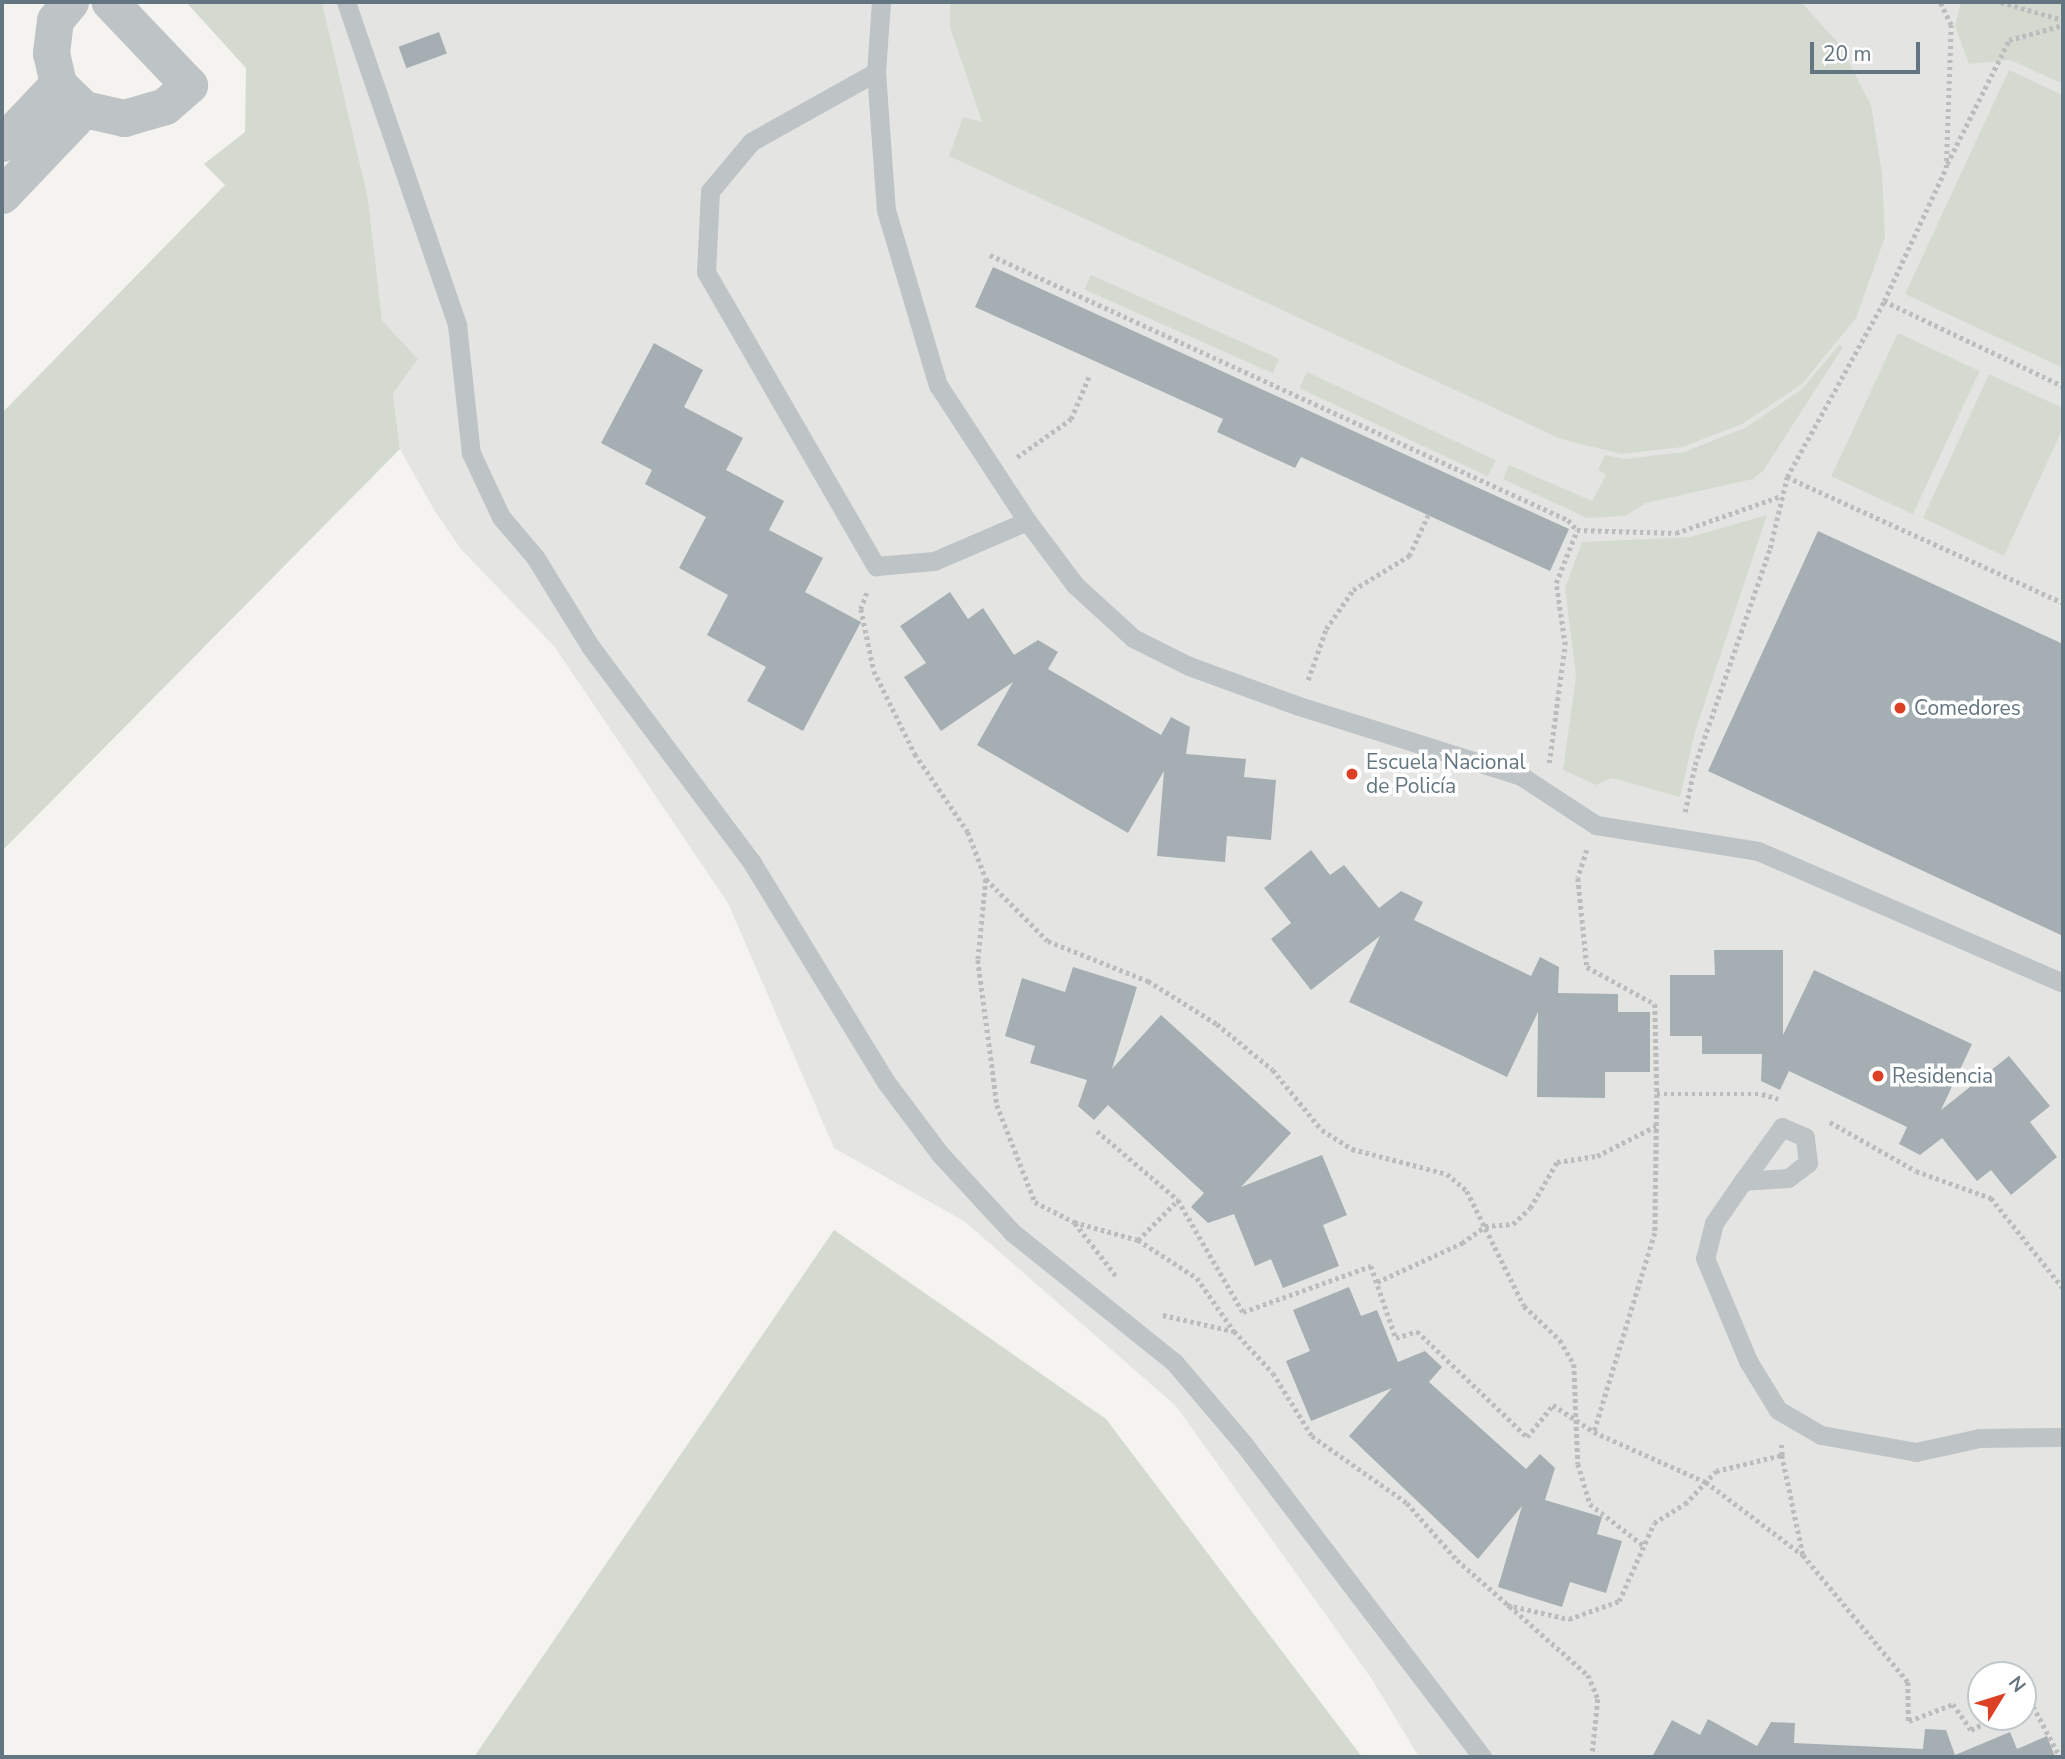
<!DOCTYPE html>
<html>
<head>
<meta charset="utf-8">
<style>
	body { margin:0 }
	#map { position:relative; width:2065px; height:1759px; overflow:hidden; background:#f4f3ef; font-family:"Nunito Sans",sans-serif }
	div>[style] { position:absolute }
	.built>* { inset:0; background:#e4e5e3 }
	.green>* { inset:0; background:#d5dad0; transform-origin:0 0 }
	.building>* { inset:0; background:#a5aeb2; transform-origin:0 0 }
	.path>* { height:4.5px; margin-top:-2.25px; transform-origin:0; background:repeating-linear-gradient(90deg,#babcbe 0 3.5px,transparent 0 7px) }
	.lane>* { height:19px; margin:-9.5px; padding:0 9.5px; transform-origin:9.5px; border-radius:9.5px; background:#bec3c5 }
	.street>* { height:37px; margin:-18.5px; padding:0 18.5px; transform-origin:18.5px; border-radius:18.5px; background:#bec3c5 }
	.dots>* { width:19px; height:19px; translate:-50% -50%; box-sizing:border-box; border:4px solid #fff; border-radius:50% }
	span { translate:-50% -50%; white-space:nowrap; text-align:center; line-height:1.15; -webkit-text-stroke:7px #fff; paint-order:stroke }
	.poi-label { font-size:21px; color:#637580 }
	.left { translate:0 -50%; text-align:left }
	.frame { position:absolute; inset:0; border:4px solid #637580; pointer-events:none }
	.north { position:absolute; left:1967px; top:1661px; width:70px; height:70px; box-sizing:border-box; background:#fff; border:2px solid #c1c8cc; border-radius:50%; rotate:52deg; font-size:19px; font-weight:700; line-height:28px; text-align:center; color:#637580 }
	.north::after { content:''; display:block; margin:auto; width:24px; height:32px; background:#dd4125; clip-path:polygon(50% 0,100% 100%,50% 72%,0 100%) }
	.scale { position:absolute; left:1810px; top:42px; width:110px; height:32px; box-sizing:border-box; border:4px solid #637580; border-top:0; padding-left:9px; font-size:21px; line-height:24px; white-space:nowrap; color:#637580; -webkit-text-stroke:5px #fff; paint-order:stroke }
</style>
</head>
<body>
<div id="map">
	<div class="built">
		<div style="clip-path:polygon(evenodd,322px 2px,2063px 2px,2063px 1757px,1419px 1757px,1371px 1678px,1176px 1406px,964px 1221px,834px 1148px,728px 903px,554px 646px,460px 548px,433px 508px,400px 449px,393px 392px,418px 359px,382px 320px,368px 198px,322px 2px,1981px 1675px,2023px 1675px,2023px 1717px,1981px 1717px,1981px 1675px)"></div>
	</div>
	<div class="green">
		<div style="clip-path:polygon(186px 2px,322px 2px,368px 198px,382px 320px,418px 359px,393px 393px,400px 449px,2px 851px,2px 413px,225px 185px,204px 164px,245px 132px,246px 68px)"></div>
		<div style="clip-path:polygon(950px 2px,1801px 2px,1840px 45px,1871px 105px,1882px 173px,1885px 237px,1856px 318px,1802px 384px,1744px 423px,1683px 447px,1621px 454px,1561px 439px,949px 156px,963px 117px,982px 122px,950px 27px)"></div>
		<div style="clip-path:polygon(1961px 2px,2063px 2px,2063px 84px,2010px 60px,1969px 64px,1955px 26px)"></div>
		<div style="clip-path:polygon(2009px 70px,2063px 95px,2063px 368px,1905px 294px)"></div>
		<div style="left:1091px;top:275px;width:206px;height:16px;rotate:24deg"></div>
		<div style="left:1898px;top:333px;width:90px;height:158px;rotate:25deg"></div>
		<div style="clip-path:polygon(1839px 345px,1843px 347px,1763px 471px,1753px 479px,1646px 503px,1625px 516px,1587px 518px,1503px 479px,1509px 465px,1592px 501px,1606px 475px,1598px 470px,1605px 455px,1624px 459px,1684px 452px,1745px 428px,1802px 389px)"></div>
		<div style="left:1307px;top:372px;width:208px;height:18px;rotate:25deg"></div>
		<div style="clip-path:polygon(1989px 374px,2063px 408px,2063px 428px,2004px 556px,1923px 518px)"></div>
		<div style="clip-path:polygon(1767px 515px,1695px 732px,1680px 797px,1612px 778px,1596px 785px,1563px 770px,1576px 676px,1565px 588px,1582px 542px,1690px 537px)"></div>
		<div style="clip-path:polygon(834px 1230px,1106px 1419px,1362px 1757px,474px 1757px)"></div>
	</div>
	<div class="building">
		<div style="left:439px;top:32px;width:23px;height:43px;rotate:70deg"></div>
		<div style="clip-path:polygon(993px 267px,1569px 529px,1550px 571px,1301px 457px,1295px 468px,1217px 432px,1223px 419px,975px 307px)"></div>
		<div style="clip-path:polygon(654px 343px,703px 370px,684px 407px,743px 438px,726px 470px,784px 501px,769px 530px,823px 558px,805px 592px,861px 622px,803px 731px,747px 701px,766px 667px,707px 635px,728px 595px,679px 568px,706px 517px,645px 484px,652px 470px,601px 443px)"></div>
		<div style="clip-path:polygon(1818px 531px,2063px 644px,2063px 936px,1708px 771px)"></div>
		<div style="clip-path:polygon(950px 592px,968px 619px,983px 608px,1014px 655px,1038px 640px,1058px 652px,1048px 669px,1161px 735px,1171px 717px,1190px 727px,1186px 754px,1246px 759px,1244px 777px,1276px 780px,1271px 840px,1227px 836px,1225px 862px,1157px 856px,1164px 771px,1128px 833px,977px 745px,1013px 682px,941px 731px,904px 677px,926px 663px,900px 626px)"></div>
		<div style="clip-path:polygon(1311px 850px,1330px 875px,1344px 865px,1379px 908px,1401px 891px,1423px 902px,1414px 920px,1531px 976px,1540px 957px,1559px 967px,1558px 993px,1618px 994px,1618px 1012px,1650px 1012px,1650px 1072px,1605px 1072px,1605px 1098px,1537px 1097px,1538px 1012px,1507px 1077px,1349px 1002px,1380px 936px,1311px 990px,1271px 939px,1291px 923px,1264px 888px)"></div>
		<div style="clip-path:polygon(1714px 950px,1783px 950px,1783px 1035px,1814px 970px,1972px 1044px,1941px 1110px,2009px 1056px,2050px 1106px,2030px 1122px,2057px 1157px,2011px 1195px,1991px 1170px,1977px 1181px,1942px 1138px,1920px 1155px,1899px 1144px,1907px 1127px,1789px 1071px,1780px 1090px,1761px 1081px,1762px 1054px,1702px 1054px,1702px 1036px,1670px 1036px,1670px 975px,1715px 975px)"></div>
		<div style="clip-path:polygon(1073px 967px,1137px 987px,1112px 1069px,1161px 1015px,1291px 1133px,1241px 1187px,1322px 1155px,1347px 1215px,1323px 1225px,1339px 1266px,1283px 1288px,1271px 1259px,1255px 1266px,1234px 1214px,1208px 1223px,1191px 1207px,1204px 1193px,1108px 1105px,1094px 1120px,1078px 1106px,1087px 1080px,1030px 1063px,1035px 1046px,1005px 1036px,1022px 978px,1065px 992px)"></div>
		<div style="clip-path:polygon(1349px 1287px,1361px 1316px,1377px 1310px,1398px 1362px,1425px 1351px,1442px 1367px,1429px 1382px,1526px 1469px,1540px 1454px,1555px 1468px,1545px 1500px,1602px 1517px,1597px 1534px,1622px 1541px,1606px 1593px,1570px 1582px,1562px 1607px,1498px 1587px,1522px 1506px,1478px 1559px,1349px 1436px,1392px 1388px,1311px 1421px,1286px 1361px,1310px 1351px,1293px 1310px)"></div>
		<div style="clip-path:polygon(1708px 1719px,1757px 1746px,1771px 1722px,1795px 1723px,1794px 1743px,1923px 1749px,1925px 1729px,1946px 1730px,1955px 1755px,2010px 1732px,2017px 1749px,2047px 1736px,2055px 1757px,1652px 1757px,1672px 1720px,1700px 1735px)"></div>
	</div>
	<div class="path">
		<div style="left:2001px;top:2px;width:65px;rotate:16.2deg"></div>
		<div style="left:1947px;top:164px;width:139px;rotate:-63.4deg"></div>
		<div style="left:2009px;top:40px;width:56px;rotate:-15.5deg"></div>
		<div style="left:990px;top:255px;width:636px;rotate:24.63deg"></div>
		<div style="left:1568px;top:520px;width:13px;rotate:48deg"></div>
		<div style="left:1577px;top:530px;width:99px;rotate:1.7deg"></div>
		<div style="left:1676px;top:533px;width:111px;rotate:-19.4deg"></div>
		<div style="left:1884px;top:301px;width:198px;rotate:25.4deg"></div>
		<div style="left:1017px;top:457px;width:66px;rotate:-35.1deg"></div>
		<div style="left:1071px;top:419px;width:49px;rotate:-67.1deg"></div>
		<div style="left:1787px;top:477px;width:303px;rotate:24.5deg"></div>
		<div style="left:867px;top:593px;width:17px;rotate:111deg"></div>
		<div style="left:861px;top:609px;width:63px;rotate:78.2deg"></div>
		<div style="left:874px;top:671px;width:93px;rotate:63.7deg"></div>
		<div style="left:915px;top:754px;width:94px;rotate:55.8deg"></div>
		<div style="left:968px;top:832px;width:50px;rotate:69deg"></div>
		<div style="left:986px;top:879px;width:81px;rotate:95.6deg"></div>
		<div style="left:978px;top:960px;width:146px;rotate:82.5deg"></div>
		<div style="left:997px;top:1105px;width:104px;rotate:68.6deg"></div>
		<div style="left:1035px;top:1202px;width:44px;rotate:27.1deg"></div>
		<div style="left:1074px;top:1222px;width:66px;rotate:15.7deg"></div>
		<div style="left:1138px;top:1240px;width:70px;rotate:32.8deg"></div>
		<div style="left:1197px;top:1278px;width:65px;rotate:55.1deg"></div>
		<div style="left:1234px;top:1331px;width:57px;rotate:47.1deg"></div>
		<div style="left:1273px;top:1373px;width:74px;rotate:58.2deg"></div>
		<div style="left:1312px;top:1436px;width:116px;rotate:35.2deg"></div>
		<div style="left:1407px;top:1503px;width:76px;rotate:48.7deg"></div>
		<div style="left:1457px;top:1560px;width:174px;rotate:41.3deg"></div>
		<div style="left:1588px;top:1675px;width:26px;rotate:67deg"></div>
		<div style="left:1598px;top:1699px;width:58px;rotate:95.9deg"></div>
		<div style="left:1308px;top:680px;width:54px;rotate:-70.6deg"></div>
		<div style="left:1326px;top:629px;width:47px;rotate:-55.3deg"></div>
		<div style="left:1353px;top:590px;width:66px;rotate:-31.3deg"></div>
		<div style="left:1409px;top:556px;width:45px;rotate:-65.1deg"></div>
		<div style="left:1549px;top:763px;width:119px;rotate:-82.3deg"></div>
		<div style="left:1565px;top:645px;width:63px;rotate:-98.3deg"></div>
		<div style="left:1556px;top:583px;width:57px;rotate:-68.4deg"></div>
		<div style="left:1685px;top:812px;width:48px;rotate:-78deg"></div>
		<div style="left:1695px;top:765px;width:230px;rotate:-70.9deg"></div>
		<div style="left:1770px;top:548px;width:73px;rotate:-76.5deg"></div>
		<div style="left:1787px;top:477px;width:201px;rotate:-61.1deg"></div>
		<div style="left:1884px;top:301px;width:147px;rotate:-65deg"></div>
		<div style="left:1946px;top:168px;width:143px;rotate:-88deg"></div>
		<div style="left:1951px;top:25px;width:25px;rotate:-116deg"></div>
		<div style="left:1587px;top:850px;width:29px;rotate:108deg"></div>
		<div style="left:1578px;top:878px;width:89px;rotate:84.2deg"></div>
		<div style="left:1587px;top:967px;width:77px;rotate:28.6deg"></div>
		<div style="left:1655px;top:1004px;width:90px;rotate:88.7deg"></div>
		<div style="left:1657px;top:1094px;width:139px;rotate:90.8deg"></div>
		<div style="left:1655px;top:1233px;width:208px;rotate:107deg"></div>
		<div style="left:1594px;top:1432px;width:123px;rotate:24.1deg"></div>
		<div style="left:1706px;top:1482px;width:121px;rotate:37deg"></div>
		<div style="left:1803px;top:1555px;width:165px;rotate:50.4deg"></div>
		<div style="left:1908px;top:1682px;width:39px;rotate:89deg"></div>
		<div style="left:1909px;top:1721px;width:47px;rotate:-21.1deg"></div>
		<div style="left:1953px;top:1704px;width:32px;rotate:55deg"></div>
		<div style="left:1971px;top:1730px;width:29px;rotate:-27deg"></div>
		<div style="left:986px;top:879px;width:88px;rotate:45deg"></div>
		<div style="left:1048px;top:941px;width:108px;rotate:21.8deg"></div>
		<div style="left:1148px;top:981px;width:81px;rotate:31.9deg"></div>
		<div style="left:1217px;top:1024px;width:72px;rotate:39.4deg"></div>
		<div style="left:1273px;top:1070px;width:77px;rotate:50.8deg"></div>
		<div style="left:1322px;top:1130px;width:36px;rotate:32deg"></div>
		<div style="left:1352px;top:1149px;width:98px;rotate:14.7deg"></div>
		<div style="left:1447px;top:1174px;width:26px;rotate:40deg"></div>
		<div style="left:1467px;top:1191px;width:128px;rotate:63.6deg"></div>
		<div style="left:1524px;top:1306px;width:50px;rotate:43.4deg"></div>
		<div style="left:1560px;top:1340px;width:28px;rotate:60deg"></div>
		<div style="left:1574px;top:1364px;width:100px;rotate:87.7deg"></div>
		<div style="left:1578px;top:1464px;width:42px;rotate:73.3deg"></div>
		<div style="left:1590px;top:1504px;width:67px;rotate:37.7deg"></div>
		<div style="left:1657px;top:1094px;width:105px"></div>
		<div style="left:1762px;top:1094px;width:17px;rotate:17deg"></div>
		<div style="left:1830px;top:1122px;width:99px;rotate:29.7deg"></div>
		<div style="left:1916px;top:1171px;width:80px;rotate:19.8deg"></div>
		<div style="left:1991px;top:1198px;width:115px;rotate:51.3deg"></div>
		<div style="left:1097px;top:1131px;width:106px;rotate:40.4deg"></div>
		<div style="left:1178px;top:1200px;width:129px;rotate:59.9deg"></div>
		<div style="left:1243px;top:1312px;width:136px;rotate:-19.8deg"></div>
		<div style="left:1371px;top:1266px;width:76px;rotate:70.9deg"></div>
		<div style="left:1396px;top:1338px;width:22px;rotate:-18deg"></div>
		<div style="left:1417px;top:1331px;width:153px;rotate:43.9deg"></div>
		<div style="left:1527px;top:1437px;width:41px;rotate:-50.9deg"></div>
		<div style="left:1553px;top:1405px;width:49px;rotate:33.4deg"></div>
		<div style="left:1075px;top:1223px;width:68px;rotate:52.1deg"></div>
		<div style="left:1138px;top:1240px;width:57px;rotate:-45deg"></div>
		<div style="left:1377px;top:1282px;width:94px;rotate:-24.6deg"></div>
		<div style="left:1462px;top:1243px;width:29px;rotate:-36deg"></div>
		<div style="left:1485px;top:1226px;width:28px;rotate:-4deg"></div>
		<div style="left:1513px;top:1224px;width:23px;rotate:-43deg"></div>
		<div style="left:1530px;top:1208px;width:53px;rotate:-59.6deg"></div>
		<div style="left:1557px;top:1162px;width:40px;rotate:-8.5deg"></div>
		<div style="left:1597px;top:1156px;width:66px;rotate:-27deg"></div>
		<div style="left:1163px;top:1315px;width:72px;rotate:12.9deg"></div>
		<div style="left:1782px;top:1455px;width:102px;rotate:78.1deg"></div>
		<div style="left:1507px;top:1605px;width:64px;rotate:12.7deg"></div>
		<div style="left:1569px;top:1619px;width:53px;rotate:-19.8deg"></div>
		<div style="left:1619px;top:1601px;width:85px;rotate:-65.8deg"></div>
		<div style="left:1654px;top:1523px;width:36px;rotate:-32deg"></div>
		<div style="left:1685px;top:1504px;width:45px;rotate:-46.8deg"></div>
		<div style="left:1716px;top:1471px;width:68px;rotate:-13.6deg"></div>
		<div style="left:1782px;top:1455px;width:11px;rotate:-95deg"></div>
		<div style="left:2023px;top:1704px;width:8px;rotate:-30deg"></div>
		<div style="left:2030px;top:1700px;width:64px;rotate:62.2deg"></div>
	</div>
	<div class="lane">
		<div style="left:346px;top:2px;width:342px;rotate:71deg"></div>
		<div style="left:457px;top:325px;width:129px;rotate:83.8deg"></div>
		<div style="left:471px;top:453px;width:71px;rotate:64.9deg"></div>
		<div style="left:501px;top:517px;width:52px;rotate:49.6deg"></div>
		<div style="left:535px;top:557px;width:105px;rotate:58.3deg"></div>
		<div style="left:590px;top:646px;width:269px;rotate:53.2deg"></div>
		<div style="left:751px;top:861px;width:259px;rotate:58.6deg"></div>
		<div style="left:886px;top:1082px;width:90px;rotate:53.1deg"></div>
		<div style="left:940px;top:1154px;width:108px;rotate:47.3deg"></div>
		<div style="left:1013px;top:1233px;width:206px;rotate:38.7deg"></div>
		<div style="left:1174px;top:1362px;width:106px;rotate:49.6deg"></div>
		<div style="left:1243px;top:1443px;width:395px;rotate:52.7deg"></div>
		<div style="left:881px;top:2px;width:70px;rotate:94.1deg"></div>
		<div style="left:876px;top:72px;width:138px;rotate:85.9deg"></div>
		<div style="left:886px;top:210px;width:183px;rotate:73.5deg"></div>
		<div style="left:938px;top:385px;width:163px;rotate:56.8deg"></div>
		<div style="left:1027px;top:521px;width:80px;rotate:53.1deg"></div>
		<div style="left:1075px;top:585px;width:79px;rotate:42.4deg"></div>
		<div style="left:1133px;top:638px;width:63px;rotate:26.6deg"></div>
		<div style="left:1189px;top:666px;width:117px;rotate:20deg"></div>
		<div style="left:1299px;top:706px;width:233px;rotate:17.5deg"></div>
		<div style="left:1521px;top:776px;width:90px;rotate:33.2deg"></div>
		<div style="left:1596px;top:825px;width:164px;rotate:9.1deg"></div>
		<div style="left:1758px;top:851px;width:332px;rotate:23.4deg"></div>
		<div style="left:876px;top:72px;width:143px;rotate:150.8deg"></div>
		<div style="left:751px;top:142px;width:64px;rotate:129.9deg"></div>
		<div style="left:710px;top:191px;width:81px;rotate:92.8deg"></div>
		<div style="left:706px;top:272px;width:340px;rotate:60deg"></div>
		<div style="left:876px;top:566px;width:58px;rotate:-4.9deg"></div>
		<div style="left:934px;top:561px;width:101px;rotate:-23.3deg"></div>
		<div style="left:1743px;top:1181px;width:45px;rotate:-3.8deg"></div>
		<div style="left:1788px;top:1178px;width:25px;rotate:-37deg"></div>
		<div style="left:1808px;top:1163px;width:26px;rotate:-97deg"></div>
		<div style="left:1805px;top:1137px;width:25px;rotate:-157deg"></div>
		<div style="left:1782px;top:1127px;width:67px;rotate:125.8deg"></div>
		<div style="left:1743px;top:1181px;width:51px;rotate:124.6deg"></div>
		<div style="left:1714px;top:1223px;width:36px;rotate:104deg"></div>
		<div style="left:1705px;top:1258px;width:112px;rotate:67.3deg"></div>
		<div style="left:1748px;top:1361px;width:57px;rotate:58.5deg"></div>
		<div style="left:1778px;top:1410px;width:50px;rotate:30.2deg"></div>
		<div style="left:1821px;top:1435px;width:97px;rotate:10.1deg"></div>
		<div style="left:1916px;top:1452px;width:65px;rotate:-12.5deg"></div>
		<div style="left:1979px;top:1438px;width:84px;rotate:-0.7deg"></div>
	</div>
	<div class="street">
		<div style="left:70px;top:2px;width:23px;rotate:130deg"></div>
		<div style="left:55px;top:20px;width:33px;rotate:97deg"></div>
		<div style="left:51px;top:53px;width:32px;rotate:77deg"></div>
		<div style="left:58px;top:84px;width:36px;rotate:44deg"></div>
		<div style="left:84px;top:109px;width:41px;rotate:12.7deg"></div>
		<div style="left:124px;top:118px;width:43px;rotate:-16.3deg"></div>
		<div style="left:165px;top:106px;width:32px;rotate:-41deg"></div>
		<div style="left:189px;top:85px;width:115px;rotate:-133.6deg"></div>
		<div style="left:2px;top:143px;width:81px;rotate:-46.5deg"></div>
		<div style="left:2px;top:195px;width:119px;rotate:-46.4deg"></div>
	</div>
	<div class="dots">
		<div style="left:1900px;top:708px;background:#dd4125"></div>
		<div style="left:1352px;top:774px;background:#dd4125"></div>
		<div style="left:1878px;top:1076px;background:#dd4125"></div>
	</div>
	<div class="poi-label">
		<span class="left" style="left:1914px;top:708px">Comedores</span>
		<span class="left" style="left:1366px;top:774px">Escuela Nacional<br>de Policía</span>
		<span class="left" style="left:1892px;top:1076px">Residencia</span>
	</div>
	<div class="frame"></div>
	<div class="north">N</div>
	<div class="scale">20 m</div>
</div>
</body>
</html>
